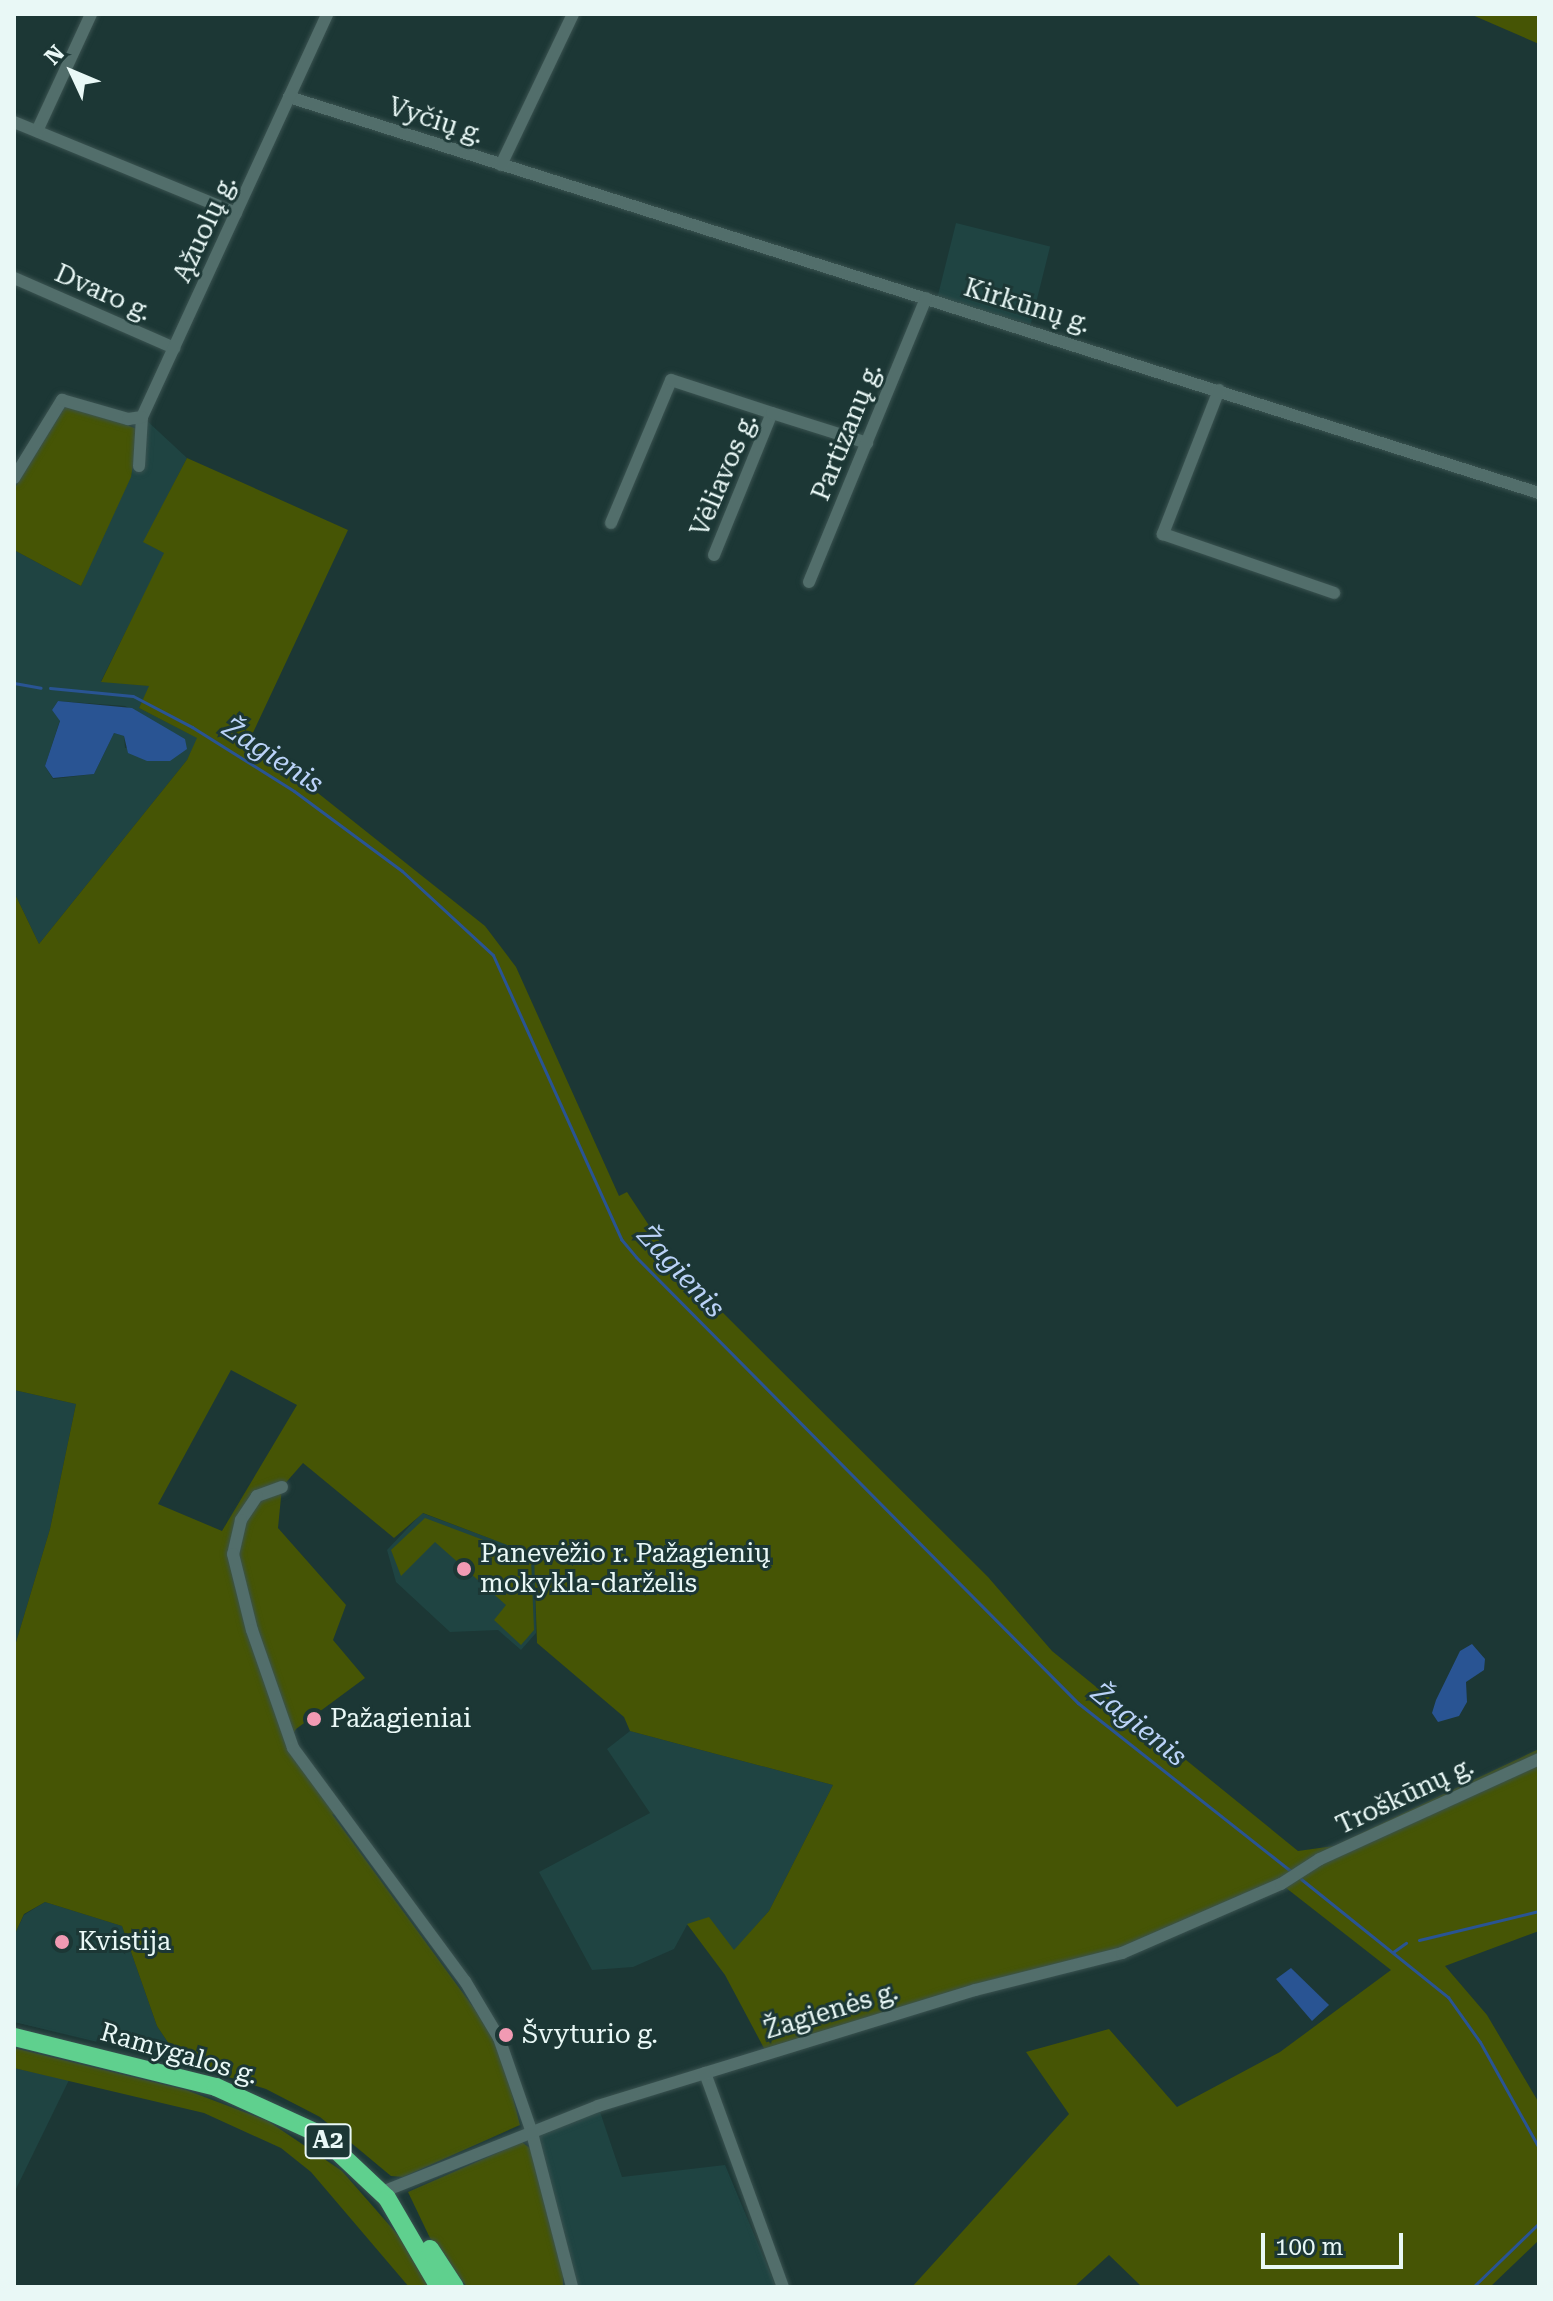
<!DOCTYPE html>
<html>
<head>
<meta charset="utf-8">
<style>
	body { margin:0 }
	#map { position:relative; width:1553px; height:2301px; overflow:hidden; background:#1c3735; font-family:"Roboto Serif",serif }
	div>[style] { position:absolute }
	.built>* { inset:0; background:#1f4442; transform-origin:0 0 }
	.green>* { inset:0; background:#465505 }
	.water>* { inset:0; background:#295493 }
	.stream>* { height:3px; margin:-1.5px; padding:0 1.5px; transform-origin:1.5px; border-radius:1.5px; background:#295493 }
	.roads { filter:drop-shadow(0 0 2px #3a5250) drop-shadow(0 0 2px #3a5250) }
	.minor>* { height:12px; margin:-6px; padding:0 6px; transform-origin:6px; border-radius:6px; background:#526e6b }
	.highway>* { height:18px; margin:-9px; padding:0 9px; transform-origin:9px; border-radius:9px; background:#5fd08e }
	.dots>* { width:22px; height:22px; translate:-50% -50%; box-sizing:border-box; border:4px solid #1c3735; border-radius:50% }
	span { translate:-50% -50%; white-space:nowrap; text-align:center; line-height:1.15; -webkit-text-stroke:6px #1c3735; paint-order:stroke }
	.shield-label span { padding:2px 6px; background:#1c3735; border:2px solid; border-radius:6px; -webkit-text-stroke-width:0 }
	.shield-label { font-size:24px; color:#e9f8f6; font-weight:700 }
	.street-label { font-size:26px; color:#e9f8f6 }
	.poi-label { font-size:26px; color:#e9f8f6 }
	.left { translate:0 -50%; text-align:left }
	.water-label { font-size:28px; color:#bbd3f8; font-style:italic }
	.frame { position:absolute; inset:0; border:16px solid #e9f8f6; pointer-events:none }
	.north { position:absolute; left:32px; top:32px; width:80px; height:80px; -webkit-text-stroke:6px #1c3735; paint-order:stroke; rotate:314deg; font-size:22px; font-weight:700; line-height:32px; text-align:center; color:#e9f8f6 }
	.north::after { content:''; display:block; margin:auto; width:28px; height:36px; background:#e9f8f6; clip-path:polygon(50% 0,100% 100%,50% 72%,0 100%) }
	.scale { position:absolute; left:1261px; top:2233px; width:142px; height:36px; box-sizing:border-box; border:4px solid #e9f8f6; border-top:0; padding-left:10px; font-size:24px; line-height:28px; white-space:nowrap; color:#e9f8f6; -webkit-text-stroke:6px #1c3735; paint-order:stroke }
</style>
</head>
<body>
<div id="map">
	<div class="built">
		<div style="left:956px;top:223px;width:97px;height:80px;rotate:14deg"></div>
		<div style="clip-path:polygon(evenodd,144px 418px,187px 458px,144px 542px,165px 553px,101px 681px,150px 686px,139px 708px,198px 738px,187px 760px,39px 944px,14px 892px,14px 550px,81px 586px,134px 461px,144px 418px,58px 701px,125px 706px,185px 739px,125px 748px,124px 736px,114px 733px,94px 774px,53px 779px,45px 766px,60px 720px,52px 710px,58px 701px)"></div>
		<div style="clip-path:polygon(14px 1390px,76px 1404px,50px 1529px,14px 1649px)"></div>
		<div style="clip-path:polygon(422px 1513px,535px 1555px,536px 1633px,521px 1650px,498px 1630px,450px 1632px,396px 1582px,387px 1550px)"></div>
		<div style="clip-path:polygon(630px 1731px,833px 1785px,769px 1911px,734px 1951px,687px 1925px,674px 1949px,633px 1967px,592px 1970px,539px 1872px,650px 1813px,607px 1749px)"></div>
		<div style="clip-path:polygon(45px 1902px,122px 1926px,157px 2026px,181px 2062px,14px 2022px,14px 1936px,24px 1915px)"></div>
		<div style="clip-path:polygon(14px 2068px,69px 2080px,14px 2193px)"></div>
		<div style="clip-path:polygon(598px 2106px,622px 2177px,725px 2165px,776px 2287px,572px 2287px,532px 2133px)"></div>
	</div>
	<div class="green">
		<div style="clip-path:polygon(1470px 14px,1539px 14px,1539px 44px)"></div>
		<div style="clip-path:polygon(66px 405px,79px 405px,139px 430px,131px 477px,81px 586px,14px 550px,14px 489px)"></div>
		<div style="clip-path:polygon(evenodd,187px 458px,348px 530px,250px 739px,485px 926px,516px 967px,619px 1196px,627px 1192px,675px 1265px,988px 1577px,1052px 1651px,1298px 1851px,1334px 1846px,1539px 1749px,1539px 1931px,1445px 1966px,1487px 2015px,1539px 2103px,1539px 2240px,1490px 2287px,1142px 2287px,1109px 2255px,1074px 2287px,912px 2287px,1069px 2114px,1026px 2052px,1109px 2029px,1177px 2107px,1280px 2052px,1391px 1970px,1281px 1884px,1110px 1953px,766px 2052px,725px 1975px,687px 1924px,709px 1917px,734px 1950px,769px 1911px,833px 1785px,630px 1731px,624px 1717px,537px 1643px,534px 1555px,423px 1513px,394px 1538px,303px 1463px,282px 1487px,278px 1528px,346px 1605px,333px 1640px,365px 1678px,296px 1729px,290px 1740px,342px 1817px,332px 1814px,487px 2026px,502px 2055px,520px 2125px,403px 2177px,391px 2176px,320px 2117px,266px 2089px,181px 2062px,157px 2026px,122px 1926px,45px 1902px,24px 1914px,14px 1936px,14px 1649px,50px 1529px,76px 1404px,14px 1390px,14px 892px,39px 944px,187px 760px,197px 738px,139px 708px,149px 686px,101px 682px,164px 553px,143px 542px,187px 458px,231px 1370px,297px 1405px,222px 1531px,158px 1504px,231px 1370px)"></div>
		<div style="clip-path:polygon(425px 1518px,531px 1558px,534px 1630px,521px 1645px,494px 1620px,506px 1605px,435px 1542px,401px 1576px,391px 1550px)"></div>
		<div style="clip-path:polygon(14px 2048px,186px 2090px,268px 2121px,342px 2171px,418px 2258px,433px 2287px,409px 2287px,311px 2172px,281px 2148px,204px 2113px,14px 2068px)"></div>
		<div style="clip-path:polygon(522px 2142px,532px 2150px,563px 2266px,563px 2287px,467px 2287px,430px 2238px,408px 2192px)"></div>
	</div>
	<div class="water">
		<div style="clip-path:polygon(58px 701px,132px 708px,185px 739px,187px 749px,170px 761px,147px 761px,128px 753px,124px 736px,114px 733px,94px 774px,53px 778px,45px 766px,60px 721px,52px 710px)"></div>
		<div style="clip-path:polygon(1472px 1644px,1485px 1659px,1484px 1670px,1466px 1682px,1467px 1702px,1459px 1716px,1438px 1722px,1432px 1713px,1436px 1700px,1460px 1651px)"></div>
		<div style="clip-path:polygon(1291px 1968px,1329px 2005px,1312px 2021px,1276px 1979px)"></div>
	</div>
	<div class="stream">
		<div style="left:14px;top:683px;width:27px;rotate:10deg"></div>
		<div style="left:50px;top:688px;width:83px;rotate:5.5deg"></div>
		<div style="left:133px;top:696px;width:67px;rotate:27.7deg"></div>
		<div style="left:192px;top:727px;width:120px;rotate:32.1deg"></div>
		<div style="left:294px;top:791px;width:134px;rotate:36.5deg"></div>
		<div style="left:402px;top:871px;width:124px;rotate:42.7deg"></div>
		<div style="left:493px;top:955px;width:312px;rotate:65.7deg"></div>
		<div style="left:621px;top:1239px;width:23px;rotate:50deg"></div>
		<div style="left:636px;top:1257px;width:628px;rotate:45.26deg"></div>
		<div style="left:1078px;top:1703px;width:271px;rotate:38.3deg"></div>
		<div style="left:1301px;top:1879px;width:189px;rotate:38.8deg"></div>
		<div style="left:1448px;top:1997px;width:55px;rotate:54.6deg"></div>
		<div style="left:1480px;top:2042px;width:121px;rotate:60.9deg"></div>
		<div style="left:1419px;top:1940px;width:123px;rotate:-13.6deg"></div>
		<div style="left:1393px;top:1952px;width:16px;rotate:-35deg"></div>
		<div style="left:1473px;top:2287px;width:92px;rotate:-44.1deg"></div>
	</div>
	<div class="roads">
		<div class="minor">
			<div style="left:289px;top:97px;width:1311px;rotate:17.58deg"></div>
			<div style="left:14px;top:122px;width:240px;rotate:22.3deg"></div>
			<div style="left:37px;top:131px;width:129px;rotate:-65.2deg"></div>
			<div style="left:501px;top:165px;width:167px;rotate:-64.5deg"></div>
			<div style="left:14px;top:278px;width:175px;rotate:23.6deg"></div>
			<div style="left:1219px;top:390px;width:155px;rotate:111.3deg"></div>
			<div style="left:1163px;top:534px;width:181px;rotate:19deg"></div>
			<div style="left:139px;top:466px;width:49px;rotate:-86.5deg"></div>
			<div style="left:142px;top:417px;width:443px;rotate:-65.3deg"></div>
			<div style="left:14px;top:478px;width:92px;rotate:-58.4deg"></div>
			<div style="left:62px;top:400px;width:69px;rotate:16.1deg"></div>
			<div style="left:128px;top:419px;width:14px;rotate:-8deg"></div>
			<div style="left:611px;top:523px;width:155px;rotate:-67.2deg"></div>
			<div style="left:671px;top:380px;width:106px;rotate:18.1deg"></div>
			<div style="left:714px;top:555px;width:153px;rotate:-67.8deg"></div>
			<div style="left:772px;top:413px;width:100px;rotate:17.5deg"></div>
			<div style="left:809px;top:582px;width:307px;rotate:-67.6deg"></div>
			<div style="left:282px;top:1487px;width:27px;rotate:160deg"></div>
			<div style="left:257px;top:1496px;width:29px;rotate:124deg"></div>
			<div style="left:241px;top:1520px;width:35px;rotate:103deg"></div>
			<div style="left:233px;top:1554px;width:78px;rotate:76deg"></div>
			<div style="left:252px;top:1630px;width:125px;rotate:70.8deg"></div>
			<div style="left:293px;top:1748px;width:290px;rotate:53.6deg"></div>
			<div style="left:465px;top:1981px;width:66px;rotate:59.2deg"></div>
			<div style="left:499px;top:2038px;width:101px;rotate:70.8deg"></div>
			<div style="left:532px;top:2133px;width:159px;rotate:75.4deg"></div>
			<div style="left:705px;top:2073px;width:228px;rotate:70deg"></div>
			<div style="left:382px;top:2192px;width:232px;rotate:-21.7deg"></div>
			<div style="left:598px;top:2106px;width:394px;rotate:-17.1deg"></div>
			<div style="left:975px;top:1990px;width:152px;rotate:-14.1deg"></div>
			<div style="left:1122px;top:1953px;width:173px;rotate:-23.5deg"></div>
			<div style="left:1281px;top:1884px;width:46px;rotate:-32.7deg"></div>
			<div style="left:1320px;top:1859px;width:241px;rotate:-24.5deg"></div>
		</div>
		<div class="highway">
			<div style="left:14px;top:2037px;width:208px;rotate:13.9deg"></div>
			<div style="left:216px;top:2087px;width:113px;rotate:24.5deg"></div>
			<div style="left:319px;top:2134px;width:93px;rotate:43.3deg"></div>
			<div style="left:387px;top:2198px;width:103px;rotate:59.7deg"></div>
			<div style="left:430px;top:2249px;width:45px;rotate:56.7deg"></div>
		</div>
	</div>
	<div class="dots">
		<div style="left:464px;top:1569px;background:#f19ab3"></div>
		<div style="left:314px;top:1719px;background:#f19ab3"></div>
		<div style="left:62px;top:1942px;background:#f19ab3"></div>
		<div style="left:506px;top:2035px;background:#f19ab3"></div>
	</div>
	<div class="shield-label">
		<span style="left:328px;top:2141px">A2</span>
	</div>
	<div class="street-label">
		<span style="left:436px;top:121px;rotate:18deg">Vyčių g.</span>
		<span style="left:205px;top:229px;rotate:-65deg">Ąžuolų g.</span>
		<span style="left:103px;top:293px;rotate:24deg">Dvaro g.</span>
		<span style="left:1027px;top:306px;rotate:17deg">Kirkūnų g.</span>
		<span style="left:847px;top:432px;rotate:-68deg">Partizanų g.</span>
		<span style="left:724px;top:475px;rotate:-67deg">Vėliavos g.</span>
		<span style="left:1405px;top:1796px;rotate:-25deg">Troškūnų g.</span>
		<span style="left:831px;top:2011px;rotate:-17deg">Žagienės g.</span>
		<span style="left:179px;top:2054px;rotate:16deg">Ramygalos g.</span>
	</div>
	<div class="poi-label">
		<span class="left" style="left:480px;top:1569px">Panevėžio r. Pažagienių<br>mokykla-darželis</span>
		<span class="left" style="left:330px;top:1719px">Pažagieniai</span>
		<span class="left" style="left:78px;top:1942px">Kvistija</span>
		<span class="left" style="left:522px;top:2035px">Švyturio g.</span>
	</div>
	<div class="water-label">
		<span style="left:273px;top:756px;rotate:33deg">Žagienis</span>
		<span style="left:681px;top:1272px;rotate:47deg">Žagienis</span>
		<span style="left:1139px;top:1725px;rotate:39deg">Žagienis</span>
	</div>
	<div class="frame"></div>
	<div class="north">N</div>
	<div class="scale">100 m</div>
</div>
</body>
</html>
